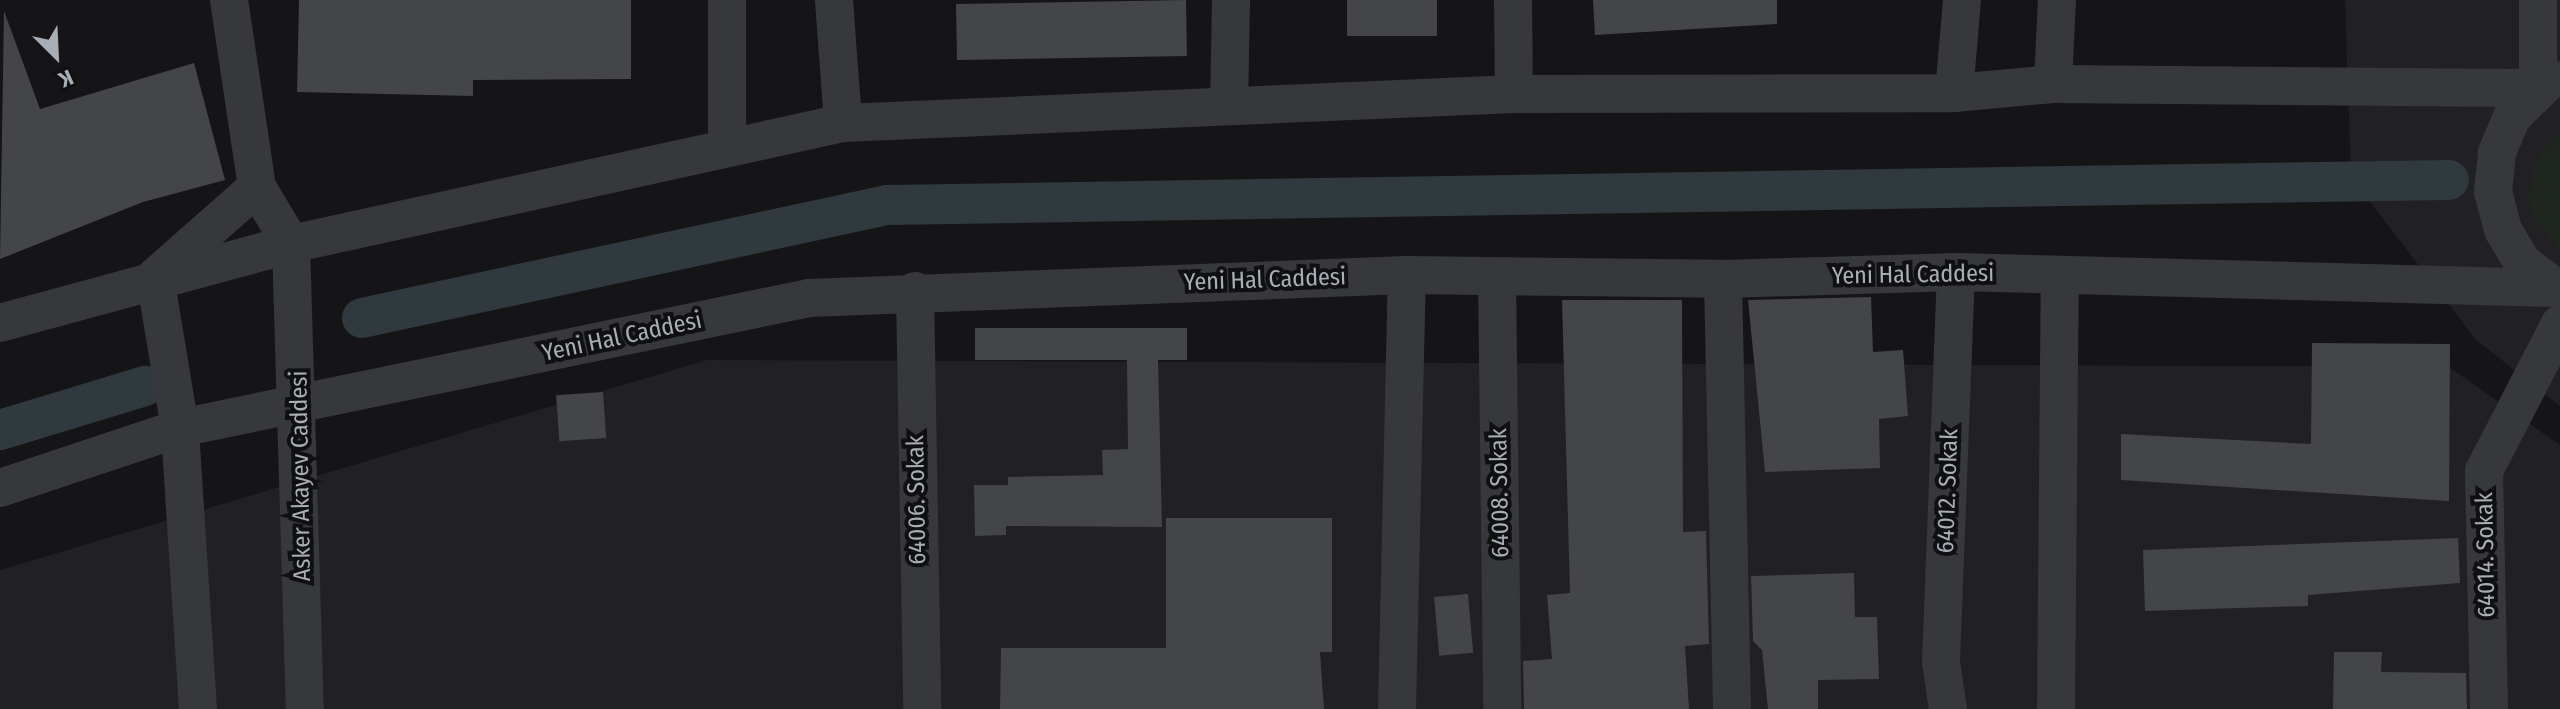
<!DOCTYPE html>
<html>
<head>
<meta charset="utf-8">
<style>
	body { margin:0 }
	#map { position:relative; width:2560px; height:709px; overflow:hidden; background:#151517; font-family:"Fira Sans Condensed",sans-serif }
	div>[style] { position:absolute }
	.built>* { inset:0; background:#212123 }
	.green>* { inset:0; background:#1f2620 }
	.canal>* { height:40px; margin:-20px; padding:0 20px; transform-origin:20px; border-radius:20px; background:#2f393e }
	.building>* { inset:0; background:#444549; transform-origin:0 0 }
	.minor>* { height:38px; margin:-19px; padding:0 19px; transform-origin:19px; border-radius:19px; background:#36383b }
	span { translate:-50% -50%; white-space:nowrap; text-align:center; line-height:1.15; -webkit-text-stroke:8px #101012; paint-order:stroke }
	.street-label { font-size:24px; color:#a8aeb6 }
	.north { position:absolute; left:16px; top:16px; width:80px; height:80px; -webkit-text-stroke:6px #101012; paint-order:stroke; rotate:156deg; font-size:22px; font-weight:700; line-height:32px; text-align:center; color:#a8aeb6 }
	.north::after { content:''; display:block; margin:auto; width:28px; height:36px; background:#a8aeb6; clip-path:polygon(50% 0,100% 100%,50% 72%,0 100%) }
</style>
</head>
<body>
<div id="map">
	<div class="built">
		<div style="clip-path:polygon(2345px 0,2560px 0,2560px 406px,2476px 340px,2351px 177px)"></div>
		<div style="clip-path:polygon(707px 360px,2449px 367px,2560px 445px,2560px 709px,0 709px,0 570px)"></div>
	</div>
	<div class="green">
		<div style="clip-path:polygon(2560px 135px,2560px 249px,2534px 219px,2528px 199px,2537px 158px)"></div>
	</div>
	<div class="canal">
		<div style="left:362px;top:318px;width:537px;rotate:-12.15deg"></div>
		<div style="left:887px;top:205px;width:1562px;rotate:-0.92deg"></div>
		<div style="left:0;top:430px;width:152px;rotate:-16.9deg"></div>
	</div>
	<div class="building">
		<div style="clip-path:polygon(299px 0,631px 0,631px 79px,473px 80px,473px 96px,297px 92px)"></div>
		<div style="left:1186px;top:0;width:56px;height:230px;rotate:89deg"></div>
		<div style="left:1347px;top:0;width:90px;height:36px"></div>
		<div style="clip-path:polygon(1593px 0,1777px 0,1777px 24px,1595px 35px)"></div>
		<div style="clip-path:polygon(4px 11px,40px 109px,194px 63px,225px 180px,143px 202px,0 259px)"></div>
		<div style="clip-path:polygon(1871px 297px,1873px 352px,1903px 350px,1908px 416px,1879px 419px,1880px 468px,1765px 472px,1748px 300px)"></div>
		<div style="clip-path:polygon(1562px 300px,1682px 300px,1683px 532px,1706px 531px,1709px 644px,1685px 646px,1689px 709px,1524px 709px,1523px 661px,1552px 659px,1547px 595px,1570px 593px)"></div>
		<div style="clip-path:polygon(975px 328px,1187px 328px,1187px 360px,1158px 360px,1162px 527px,1006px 526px,1006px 535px,975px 536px,974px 485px,1008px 485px,1008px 477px,1103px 475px,1102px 450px,1128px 449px,1127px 360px,975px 360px)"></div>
		<div style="clip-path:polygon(2312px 343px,2450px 344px,2449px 501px,2121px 480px,2121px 434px,2311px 444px)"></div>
		<div style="left:603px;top:392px;width:46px;height:47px;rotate:86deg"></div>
		<div style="clip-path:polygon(1166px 518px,1332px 518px,1332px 652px,1320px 652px,1324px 709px,1000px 709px,1001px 648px,1166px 648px)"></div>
		<div style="clip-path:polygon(2458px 538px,2460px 583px,2308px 595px,2308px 606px,2145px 611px,2143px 550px)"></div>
		<div style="clip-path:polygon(1854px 573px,1855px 617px,1877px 617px,1879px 679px,1818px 680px,1818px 709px,1768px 709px,1762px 650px,1753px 641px,1751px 576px)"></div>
		<div style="left:1468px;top:594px;width:59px;height:34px;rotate:85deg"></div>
		<div style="clip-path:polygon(2334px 652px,2382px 652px,2381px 672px,2466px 673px,2467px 709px,2333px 709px)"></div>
	</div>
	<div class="minor">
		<div style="left:229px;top:0;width:189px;rotate:81.5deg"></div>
		<div style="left:257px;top:187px;width:66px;rotate:59.2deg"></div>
		<div style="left:291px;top:244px;width:465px;rotate:88.3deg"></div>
		<div style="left:727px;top:0;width:144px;rotate:90deg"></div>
		<div style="left:834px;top:0;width:123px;rotate:85.8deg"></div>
		<div style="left:1513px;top:0;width:94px;rotate:89.4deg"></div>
		<div style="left:2551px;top:79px;width:54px;rotate:135.7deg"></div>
		<div style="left:2512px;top:117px;width:39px;rotate:113deg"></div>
		<div style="left:2497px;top:153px;width:39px;rotate:96deg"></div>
		<div style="left:2493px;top:192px;width:39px;rotate:75deg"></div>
		<div style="left:2503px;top:230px;width:39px;rotate:59deg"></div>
		<div style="left:2523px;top:263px;width:46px;rotate:37.1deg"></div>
		<div style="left:2053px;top:84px;width:84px;rotate:-87.3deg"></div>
		<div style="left:1954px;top:93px;width:93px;rotate:-85.1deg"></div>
		<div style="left:1229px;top:106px;width:106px;rotate:-88.9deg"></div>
		<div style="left:1497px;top:277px;width:432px;rotate:89.3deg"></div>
		<div style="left:1723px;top:279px;width:430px;rotate:88.8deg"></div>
		<div style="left:915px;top:291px;width:418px;rotate:89deg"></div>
		<div style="left:0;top:323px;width:302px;rotate:-15.2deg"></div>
		<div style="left:291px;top:244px;width:565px;rotate:-12.36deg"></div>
		<div style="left:843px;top:123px;width:672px;rotate:-2.47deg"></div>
		<div style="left:1514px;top:94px;width:440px;rotate:-0.1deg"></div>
		<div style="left:1954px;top:93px;width:99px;rotate:-5.2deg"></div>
		<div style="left:2053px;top:84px;width:485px;rotate:0.5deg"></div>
		<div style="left:2538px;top:88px;width:88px;rotate:-90deg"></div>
		<div style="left:0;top:488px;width:190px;rotate:-18.4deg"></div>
		<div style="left:180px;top:428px;width:642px;rotate:-11.68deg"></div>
		<div style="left:809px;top:298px;width:598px;rotate:-2.2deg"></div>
		<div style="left:1407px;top:275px;width:316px;rotate:0.7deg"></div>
		<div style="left:1723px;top:279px;width:233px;rotate:-1.7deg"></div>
		<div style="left:1956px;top:272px;width:598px;rotate:1.53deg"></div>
		<div style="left:198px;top:709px;width:282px;rotate:-93.7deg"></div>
		<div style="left:180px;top:428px;width:153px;rotate:-99.4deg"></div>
		<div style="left:155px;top:277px;width:136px;rotate:-41.4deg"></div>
		<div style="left:1397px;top:709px;width:434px;rotate:-88.7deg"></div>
		<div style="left:1948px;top:709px;width:48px;rotate:-98.5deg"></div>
		<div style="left:1941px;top:662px;width:390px;rotate:-87.8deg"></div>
		<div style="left:2056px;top:709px;width:432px;rotate:-89.5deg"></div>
		<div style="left:2489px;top:709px;width:238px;rotate:-91.2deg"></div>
		<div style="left:2484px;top:471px;width:165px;rotate:-62.7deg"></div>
	</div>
	<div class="street-label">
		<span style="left:1913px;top:275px;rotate:-1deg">Yeni Hal Caddesi</span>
		<span style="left:1265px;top:280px;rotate:-2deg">Yeni Hal Caddesi</span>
		<span style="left:622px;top:337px;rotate:-12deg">Yeni Hal Caddesi</span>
		<span style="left:301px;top:476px;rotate:-91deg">Asker Akayev Caddesi</span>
		<span style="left:1948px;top:491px;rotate:-88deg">64012. Sokak</span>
		<span style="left:1500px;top:493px;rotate:-91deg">64008. Sokak</span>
		<span style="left:917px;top:500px;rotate:-91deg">64006. Sokak</span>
		<span style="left:2486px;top:555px;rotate:-91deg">64014. Sokak</span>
	</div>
	<div class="north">K</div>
</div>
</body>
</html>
